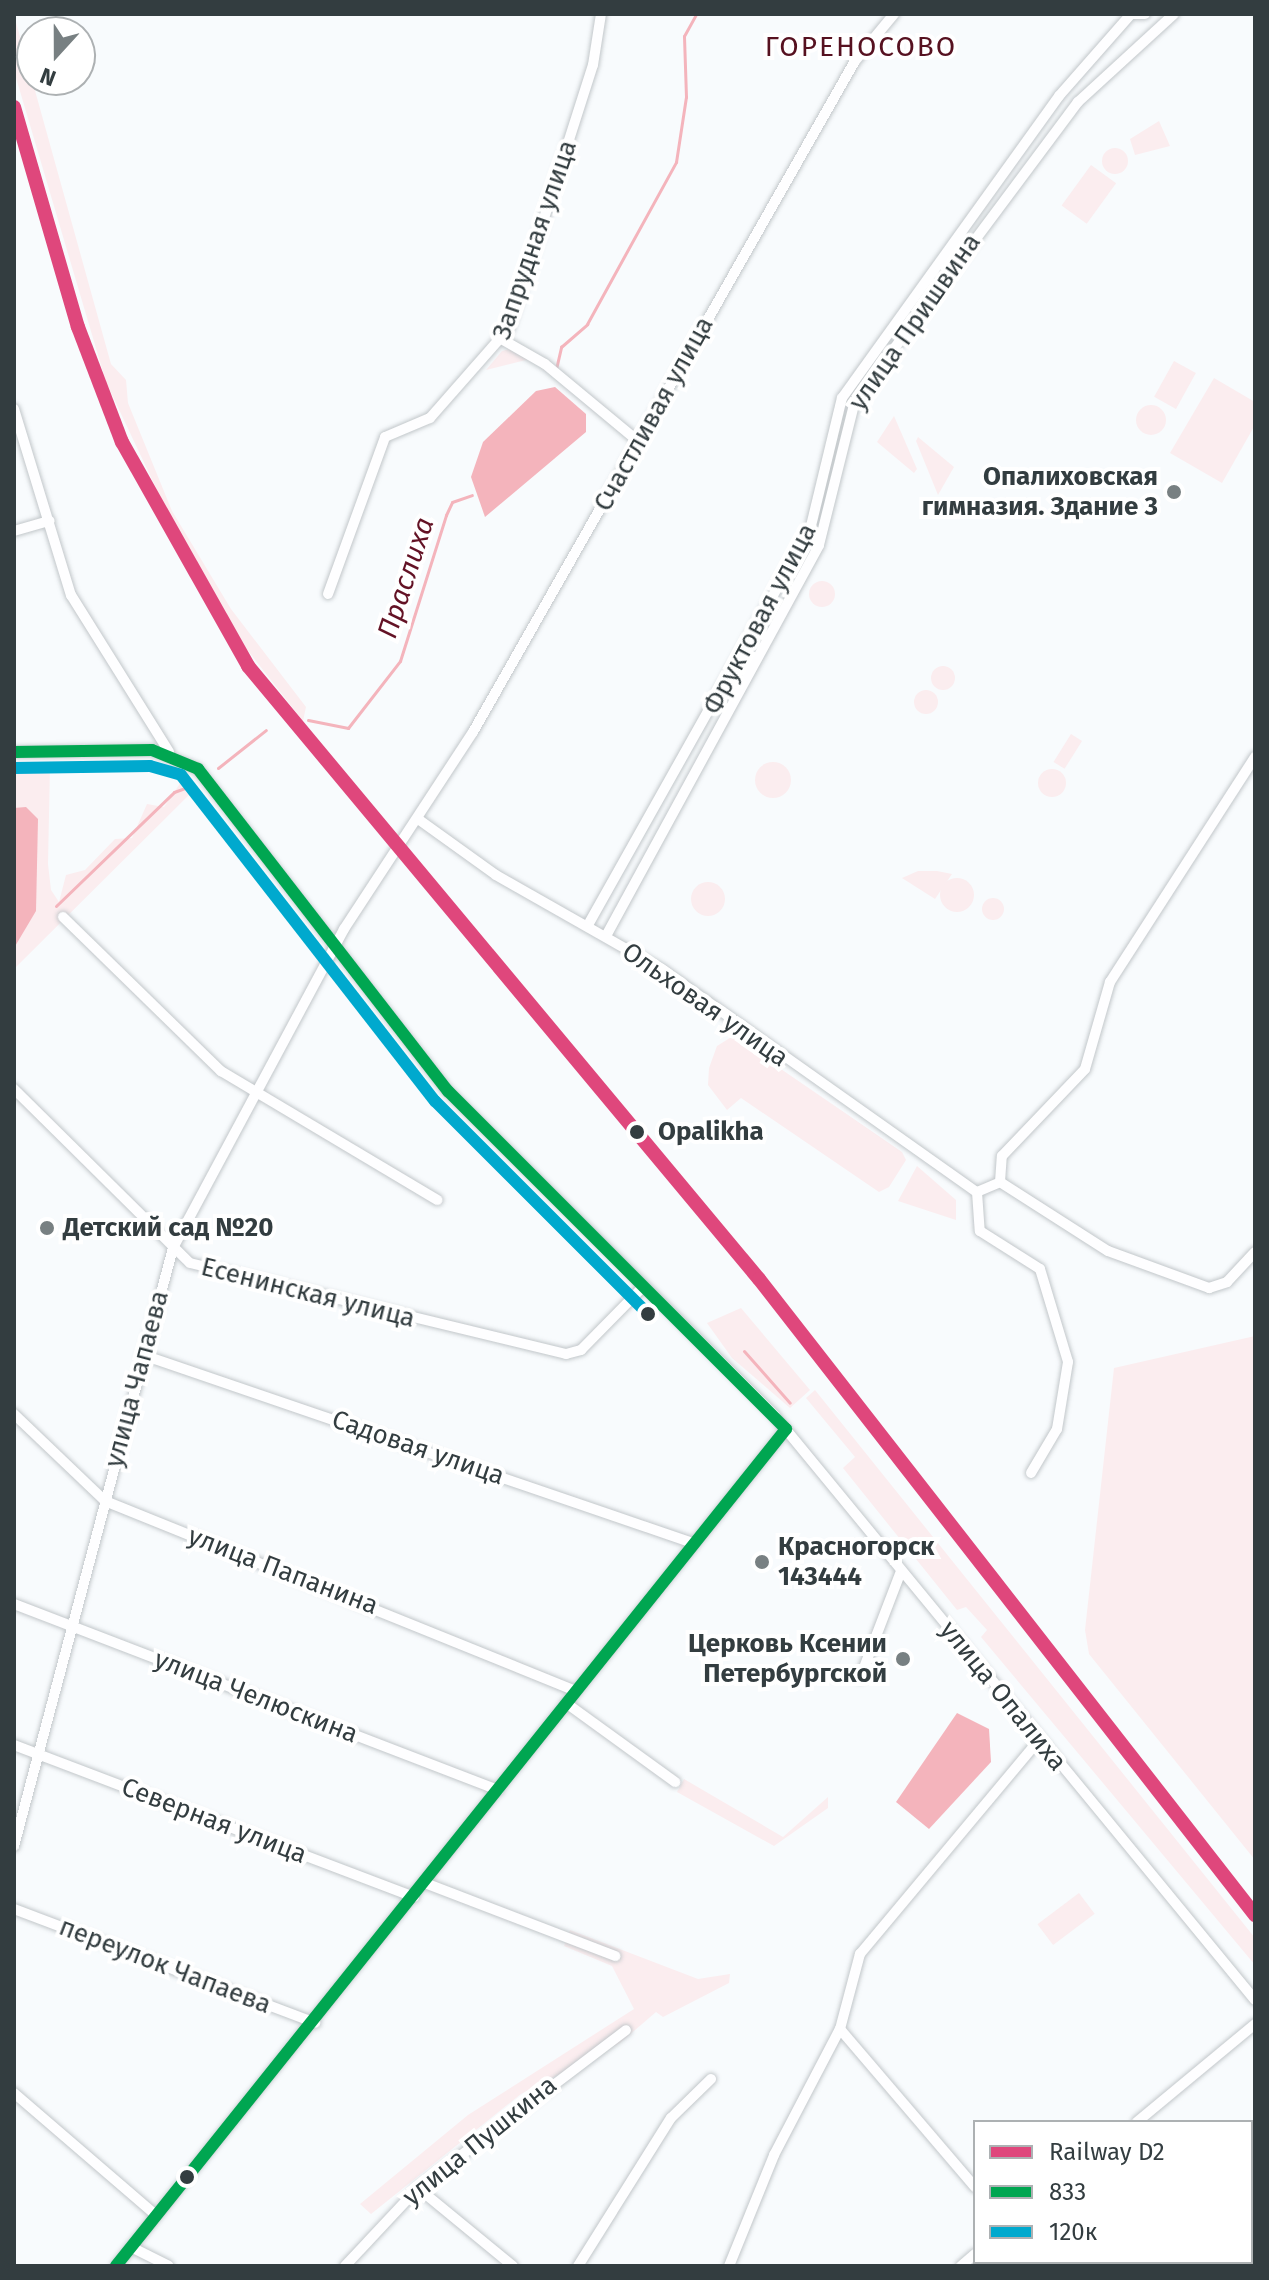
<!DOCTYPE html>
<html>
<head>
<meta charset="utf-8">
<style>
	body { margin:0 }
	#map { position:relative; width:1269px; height:2280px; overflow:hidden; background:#f8fbfd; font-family:"Fira Sans",sans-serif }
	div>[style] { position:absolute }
	.green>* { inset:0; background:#fbedef; transform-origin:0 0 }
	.round { border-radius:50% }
	.water>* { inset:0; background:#f4b4bc }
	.stream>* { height:3px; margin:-1.5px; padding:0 1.5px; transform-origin:1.5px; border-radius:1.5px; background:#f4b4bc }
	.roads { filter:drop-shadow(0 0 2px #c2c7ca) drop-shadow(0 0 2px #c2c7ca) }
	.minor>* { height:10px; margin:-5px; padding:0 5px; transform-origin:5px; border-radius:5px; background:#fefeff }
	.bus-1>* { height:12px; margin:-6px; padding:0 6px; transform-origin:6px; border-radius:6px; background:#00a651 }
	.bus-2>* { height:12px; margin:-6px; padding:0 6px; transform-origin:6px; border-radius:6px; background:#00a9ce }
	.rail-1>* { height:14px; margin:-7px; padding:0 7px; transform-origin:7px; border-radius:7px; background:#df477c }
	.dots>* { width:22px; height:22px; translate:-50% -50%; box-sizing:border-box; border:4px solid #fff; border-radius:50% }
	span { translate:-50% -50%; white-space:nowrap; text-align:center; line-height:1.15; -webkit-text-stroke:8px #fff; paint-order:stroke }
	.street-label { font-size:26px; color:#333d40 }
	.poi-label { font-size:26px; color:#333d40; font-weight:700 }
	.right { translate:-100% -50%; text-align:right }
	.left { translate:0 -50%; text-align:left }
	.stop-label { font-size:26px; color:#333d40; font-weight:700 }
	.neighbourhood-label { font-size:28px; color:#561120; letter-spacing:2px }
	.water-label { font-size:28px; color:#631225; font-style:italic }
	.frame { position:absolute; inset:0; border:16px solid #333d40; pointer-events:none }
	.legend { position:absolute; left:973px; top:2120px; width:280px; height:144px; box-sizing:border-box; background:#fff; border:2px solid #adb1b3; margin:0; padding:10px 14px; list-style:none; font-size:24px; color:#333d40 }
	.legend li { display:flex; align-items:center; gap:16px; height:40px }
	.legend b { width:40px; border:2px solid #adb1b3 }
	.north { position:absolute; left:16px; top:16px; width:80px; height:80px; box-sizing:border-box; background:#fff; border:2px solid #adb1b3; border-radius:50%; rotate:201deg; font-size:22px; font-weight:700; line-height:32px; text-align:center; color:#333d40 }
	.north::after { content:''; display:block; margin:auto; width:28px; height:36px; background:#788082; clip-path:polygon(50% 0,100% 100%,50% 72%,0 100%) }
</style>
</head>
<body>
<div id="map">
	<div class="green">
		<div style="clip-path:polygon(14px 15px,111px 364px,126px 380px,128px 403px,172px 511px,231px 609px,306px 707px,303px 721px,227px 624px,191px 562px,106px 382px,14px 71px)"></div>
		<div style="clip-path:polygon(1159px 121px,1170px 146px,1135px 155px,1130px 139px)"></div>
		<div class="round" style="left:1102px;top:148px;width:26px;height:26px"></div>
		<div style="left:1091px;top:165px;width:31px;height:50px;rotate:36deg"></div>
		<div style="clip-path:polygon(513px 348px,530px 359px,486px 370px,502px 351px)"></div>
		<div style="left:1174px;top:361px;width:25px;height:41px;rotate:29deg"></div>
		<div style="clip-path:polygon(1214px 378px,1255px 402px,1255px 425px,1222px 483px,1170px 453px)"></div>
		<div class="round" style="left:1136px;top:405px;width:30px;height:30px"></div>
		<div style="clip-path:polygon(894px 416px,917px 469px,914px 473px,877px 442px)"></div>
		<div style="clip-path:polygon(918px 437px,954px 467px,938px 495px,916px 441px)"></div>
		<div class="round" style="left:809px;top:581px;width:26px;height:26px"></div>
		<div class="round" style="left:931px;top:666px;width:24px;height:24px"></div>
		<div class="round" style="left:914px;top:690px;width:24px;height:24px"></div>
		<div style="left:1071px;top:734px;width:13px;height:33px;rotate:32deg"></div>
		<div class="round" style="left:755px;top:762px;width:36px;height:36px"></div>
		<div style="clip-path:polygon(50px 766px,48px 864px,51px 890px,59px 902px,66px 875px,85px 870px,115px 839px,132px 838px,147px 804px,164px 807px,181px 782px,197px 787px,14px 969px,14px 768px)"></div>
		<div class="round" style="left:1038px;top:769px;width:28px;height:28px"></div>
		<div style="clip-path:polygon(918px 871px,937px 871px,952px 874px,935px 899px,902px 878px)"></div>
		<div class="round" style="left:940px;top:878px;width:34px;height:34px"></div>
		<div class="round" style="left:691px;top:882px;width:34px;height:34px"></div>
		<div class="round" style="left:982px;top:898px;width:22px;height:22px"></div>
		<div style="clip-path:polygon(733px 1036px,902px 1152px,906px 1160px,889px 1187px,879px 1192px,741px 1098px,727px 1110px,708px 1085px,709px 1068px,717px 1046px)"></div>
		<div style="clip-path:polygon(917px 1166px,956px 1200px,956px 1220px,898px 1201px)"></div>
		<div style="clip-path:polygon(741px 1308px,810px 1390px,790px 1408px,732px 1358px,707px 1323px)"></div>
		<div style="clip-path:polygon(1255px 1336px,1255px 1860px,1089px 1654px,1085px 1630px,1114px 1368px)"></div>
		<div style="clip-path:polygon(815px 1390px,1255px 1938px,1255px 1965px,981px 1637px,987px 1630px,966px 1607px,957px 1610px,843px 1468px,855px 1457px,806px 1398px)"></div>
		<div style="clip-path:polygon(684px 1779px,783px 1837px,828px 1797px,828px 1808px,774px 1846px,677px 1792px)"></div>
		<div style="left:1079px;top:1893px;width:26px;height:52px;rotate:53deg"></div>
		<div style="clip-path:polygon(570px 1930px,698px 1979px,730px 1974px,729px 1983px,663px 2017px,656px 2012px,620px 2043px,521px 2094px,371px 2214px,360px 2204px,468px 2115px,634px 2009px,612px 1966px,564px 1946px)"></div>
	</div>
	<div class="water">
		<div style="clip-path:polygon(555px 387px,586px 414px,586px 432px,485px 517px,471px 477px,483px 442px,536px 391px)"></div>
		<div style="clip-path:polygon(26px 807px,38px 819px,36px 911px,14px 948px,14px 808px)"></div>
		<div style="clip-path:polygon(957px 1713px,989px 1729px,991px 1762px,929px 1829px,896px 1802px)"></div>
	</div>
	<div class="stream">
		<div style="left:556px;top:369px;width:23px;rotate:-77deg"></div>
		<div style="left:561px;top:347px;width:35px;rotate:-41deg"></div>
		<div style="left:587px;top:324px;width:185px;rotate:-61.2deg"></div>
		<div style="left:676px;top:162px;width:66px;rotate:-81.3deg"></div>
		<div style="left:686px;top:97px;width:61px;rotate:-91.9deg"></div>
		<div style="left:684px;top:36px;width:25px;rotate:-61deg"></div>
		<div style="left:308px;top:720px;width:41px;rotate:11.3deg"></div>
		<div style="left:348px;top:728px;width:85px;rotate:-52.2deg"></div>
		<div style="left:400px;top:661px;width:153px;rotate:-72.5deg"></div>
		<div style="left:446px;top:515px;width:14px;rotate:-65deg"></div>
		<div style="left:452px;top:502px;width:21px;rotate:-19deg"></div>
		<div style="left:218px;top:768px;width:61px;rotate:-38.4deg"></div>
		<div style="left:56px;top:906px;width:164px;rotate:-44deg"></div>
		<div style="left:174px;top:792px;width:20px;rotate:-20deg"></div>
		<div style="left:744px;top:1351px;width:69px;rotate:48.5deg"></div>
	</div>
	<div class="roads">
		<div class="minor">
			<div style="left:503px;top:340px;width:48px;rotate:29.7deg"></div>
			<div style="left:545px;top:364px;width:122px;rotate:39.7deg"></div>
			<div style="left:14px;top:409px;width:195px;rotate:73deg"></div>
			<div style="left:71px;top:595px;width:185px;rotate:58deg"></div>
			<div style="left:14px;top:531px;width:37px;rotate:-16deg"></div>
			<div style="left:328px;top:594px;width:167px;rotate:-70deg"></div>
			<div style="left:385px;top:437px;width:49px;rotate:-22.9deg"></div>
			<div style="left:430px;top:418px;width:120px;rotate:-48.7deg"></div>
			<div style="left:509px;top:328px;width:276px;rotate:-72.3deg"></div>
			<div style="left:593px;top:65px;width:52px;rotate:-81.1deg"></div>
			<div style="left:14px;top:752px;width:138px;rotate:-0.8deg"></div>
			<div style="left:152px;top:750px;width:50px;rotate:22.4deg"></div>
			<div style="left:198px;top:769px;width:408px;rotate:52.2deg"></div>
			<div style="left:448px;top:1091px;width:460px;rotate:44.8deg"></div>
			<div style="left:774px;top:1415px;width:757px;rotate:50.57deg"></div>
			<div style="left:418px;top:819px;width:96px;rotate:35.7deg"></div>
			<div style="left:496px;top:875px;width:192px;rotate:29.6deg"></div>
			<div style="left:663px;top:970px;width:385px;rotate:35.3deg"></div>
			<div style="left:977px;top:1192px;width:25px;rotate:-23deg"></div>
			<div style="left:63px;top:917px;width:221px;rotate:44.3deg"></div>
			<div style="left:221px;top:1071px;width:252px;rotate:30.8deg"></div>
			<div style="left:588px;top:925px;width:453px;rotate:-60.7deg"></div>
			<div style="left:810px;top:530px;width:136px;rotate:-76.4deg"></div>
			<div style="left:842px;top:398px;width:372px;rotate:-54.3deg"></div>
			<div style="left:1059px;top:96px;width:109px;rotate:-48.7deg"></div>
			<div style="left:1131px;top:14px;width:14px"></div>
			<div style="left:606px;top:936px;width:445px;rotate:-61.4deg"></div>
			<div style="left:819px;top:545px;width:148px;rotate:-76deg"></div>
			<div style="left:855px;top:401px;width:373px;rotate:-53.3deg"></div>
			<div style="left:1078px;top:102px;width:130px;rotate:-42.5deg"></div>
			<div style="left:14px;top:1089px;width:247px;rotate:44.7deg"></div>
			<div style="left:190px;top:1263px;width:387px;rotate:13.6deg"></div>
			<div style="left:566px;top:1354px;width:16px;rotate:-15deg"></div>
			<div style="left:581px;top:1350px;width:88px;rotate:-45.5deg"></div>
			<div style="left:1000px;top:1182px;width:26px;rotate:-86deg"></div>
			<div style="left:1002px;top:1156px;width:120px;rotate:-46.3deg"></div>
			<div style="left:1085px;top:1069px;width:91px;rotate:-74deg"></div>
			<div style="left:1110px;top:982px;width:268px;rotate:-57.2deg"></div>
			<div style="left:1000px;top:1182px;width:128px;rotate:32.6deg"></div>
			<div style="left:1108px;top:1251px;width:108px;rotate:20.1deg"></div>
			<div style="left:1209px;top:1288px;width:19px;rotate:-18deg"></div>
			<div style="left:1227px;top:1282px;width:41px;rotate:-47deg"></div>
			<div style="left:977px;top:1192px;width:39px;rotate:86deg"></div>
			<div style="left:980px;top:1231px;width:71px;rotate:32.3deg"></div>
			<div style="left:1040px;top:1269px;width:97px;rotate:73.2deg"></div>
			<div style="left:1068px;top:1362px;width:68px;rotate:99.3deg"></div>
			<div style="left:1057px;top:1429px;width:51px;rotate:120.6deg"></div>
			<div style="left:143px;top:1355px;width:581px;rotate:18.87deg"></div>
			<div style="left:14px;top:1414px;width:126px;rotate:43.7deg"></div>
			<div style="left:105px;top:1501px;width:508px;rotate:21.97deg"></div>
			<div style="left:14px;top:1604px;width:519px;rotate:21.02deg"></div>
			<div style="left:860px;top:1678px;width:115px;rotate:-69deg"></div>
			<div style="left:566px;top:1703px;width:135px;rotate:35.9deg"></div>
			<div style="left:14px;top:1745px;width:428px;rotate:20.8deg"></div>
			<div style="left:14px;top:1846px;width:619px;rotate:-75.11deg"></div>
			<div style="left:173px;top:1248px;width:362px;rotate:-61.8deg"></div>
			<div style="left:344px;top:929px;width:235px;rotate:-56.8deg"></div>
			<div style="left:473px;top:732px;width:772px;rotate:-60.35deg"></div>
			<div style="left:855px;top:61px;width:61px;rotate:-50.3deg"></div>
			<div style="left:425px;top:1883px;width:204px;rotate:21deg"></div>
			<div style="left:14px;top:1909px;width:322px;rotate:20.7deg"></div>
			<div style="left:840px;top:2029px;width:208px;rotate:49.5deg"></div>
			<div style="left:14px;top:2093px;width:187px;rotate:40.7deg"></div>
			<div style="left:1137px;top:2122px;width:153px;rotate:-39.7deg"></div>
			<div style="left:418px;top:2188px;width:123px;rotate:39.4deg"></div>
			<div style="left:131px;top:2247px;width:42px;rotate:26.6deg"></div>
			<div style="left:116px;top:2266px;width:1072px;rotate:-51.32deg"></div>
			<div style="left:345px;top:2266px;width:107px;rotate:-46.9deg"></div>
			<div style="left:418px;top:2188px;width:261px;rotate:-37.2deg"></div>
			<div style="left:578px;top:2266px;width:175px;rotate:-57.9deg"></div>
			<div style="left:671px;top:2118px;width:56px;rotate:-44.3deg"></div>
			<div style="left:729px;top:2266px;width:120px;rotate:-67.9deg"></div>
			<div style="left:774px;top:2155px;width:142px;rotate:-62.4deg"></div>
			<div style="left:840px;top:2029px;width:78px;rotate:-75.1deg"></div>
			<div style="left:860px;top:1954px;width:279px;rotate:-50.1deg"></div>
			<div style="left:961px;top:2266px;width:18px;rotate:-41deg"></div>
		</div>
	</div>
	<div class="bus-1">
		<div style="left:14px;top:752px;width:138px;rotate:-0.8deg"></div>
		<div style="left:152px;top:750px;width:50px;rotate:22.4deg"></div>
		<div style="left:198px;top:769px;width:408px;rotate:52.2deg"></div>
		<div style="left:448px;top:1091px;width:478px;rotate:45deg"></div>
		<div style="left:786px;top:1429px;width:1072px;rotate:128.68deg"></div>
	</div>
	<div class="bus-2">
		<div style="left:14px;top:768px;width:136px;rotate:-0.8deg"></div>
		<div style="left:150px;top:766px;width:32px;rotate:16deg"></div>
		<div style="left:181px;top:775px;width:413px;rotate:52.1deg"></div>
		<div style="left:435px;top:1101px;width:301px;rotate:45deg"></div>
	</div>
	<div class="rail-1">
		<div style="left:14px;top:107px;width:229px;rotate:73.8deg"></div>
		<div style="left:78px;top:327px;width:123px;rotate:69.1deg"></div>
		<div style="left:122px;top:442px;width:257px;rotate:60.6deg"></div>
		<div style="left:248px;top:666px;width:798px;rotate:50.19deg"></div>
		<div style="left:759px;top:1279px;width:807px;rotate:52.05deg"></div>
	</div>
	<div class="dots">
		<div style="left:1174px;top:492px;background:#788082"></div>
		<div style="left:637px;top:1132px;background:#333d40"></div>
		<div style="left:47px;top:1228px;background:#788082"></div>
		<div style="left:648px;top:1314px;background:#333d40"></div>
		<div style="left:762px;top:1562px;background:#788082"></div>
		<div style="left:903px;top:1659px;background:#788082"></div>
		<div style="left:187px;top:2177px;background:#333d40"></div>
	</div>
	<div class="street-label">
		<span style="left:535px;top:240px;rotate:-71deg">Запрудная улица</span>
		<span style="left:915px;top:322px;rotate:-55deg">улица Пришвина</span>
		<span style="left:654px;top:414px;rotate:-61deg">Счастливая улица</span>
		<span style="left:760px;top:619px;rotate:-62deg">Фруктовая улица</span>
		<span style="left:705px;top:1005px;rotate:35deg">Ольховая улица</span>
		<span style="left:308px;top:1293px;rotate:14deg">Есенинская улица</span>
		<span style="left:137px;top:1379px;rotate:-75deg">улица Чапаева</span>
		<span style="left:418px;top:1448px;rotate:19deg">Садовая улица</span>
		<span style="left:283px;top:1571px;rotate:21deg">улица Папанина</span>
		<span style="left:1003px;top:1696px;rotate:51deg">улица Опалиха</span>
		<span style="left:256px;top:1697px;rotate:21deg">улица Челюскина</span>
		<span style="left:214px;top:1821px;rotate:21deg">Северная улица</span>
		<span style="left:165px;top:1966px;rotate:21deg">переулок Чапаева</span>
		<span style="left:480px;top:2141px;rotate:-39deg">улица Пушкина</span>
	</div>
	<div class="poi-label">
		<span class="right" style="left:1158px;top:492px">Опалиховская<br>гимназия. Здание 3</span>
		<span class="left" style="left:63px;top:1228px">Детский сад №20</span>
		<span class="left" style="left:778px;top:1562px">Красногорск<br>143444</span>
		<span class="right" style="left:887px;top:1659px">Церковь Ксении<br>Петербургской</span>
	</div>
	<div class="stop-label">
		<span class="left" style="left:658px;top:1132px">Opalikha</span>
	</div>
	<div class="neighbourhood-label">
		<span style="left:861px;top:47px">ГОРЕНОСОВО</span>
	</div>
	<div class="water-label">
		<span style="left:406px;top:578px;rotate:-72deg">Праслиха</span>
	</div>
	<div class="frame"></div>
	<ul class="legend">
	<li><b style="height:10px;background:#df477c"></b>Railway D2</li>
	<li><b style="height:10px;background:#00a651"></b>833</li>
	<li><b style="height:10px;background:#00a9ce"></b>120к</li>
	</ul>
	<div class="north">N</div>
</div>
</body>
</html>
